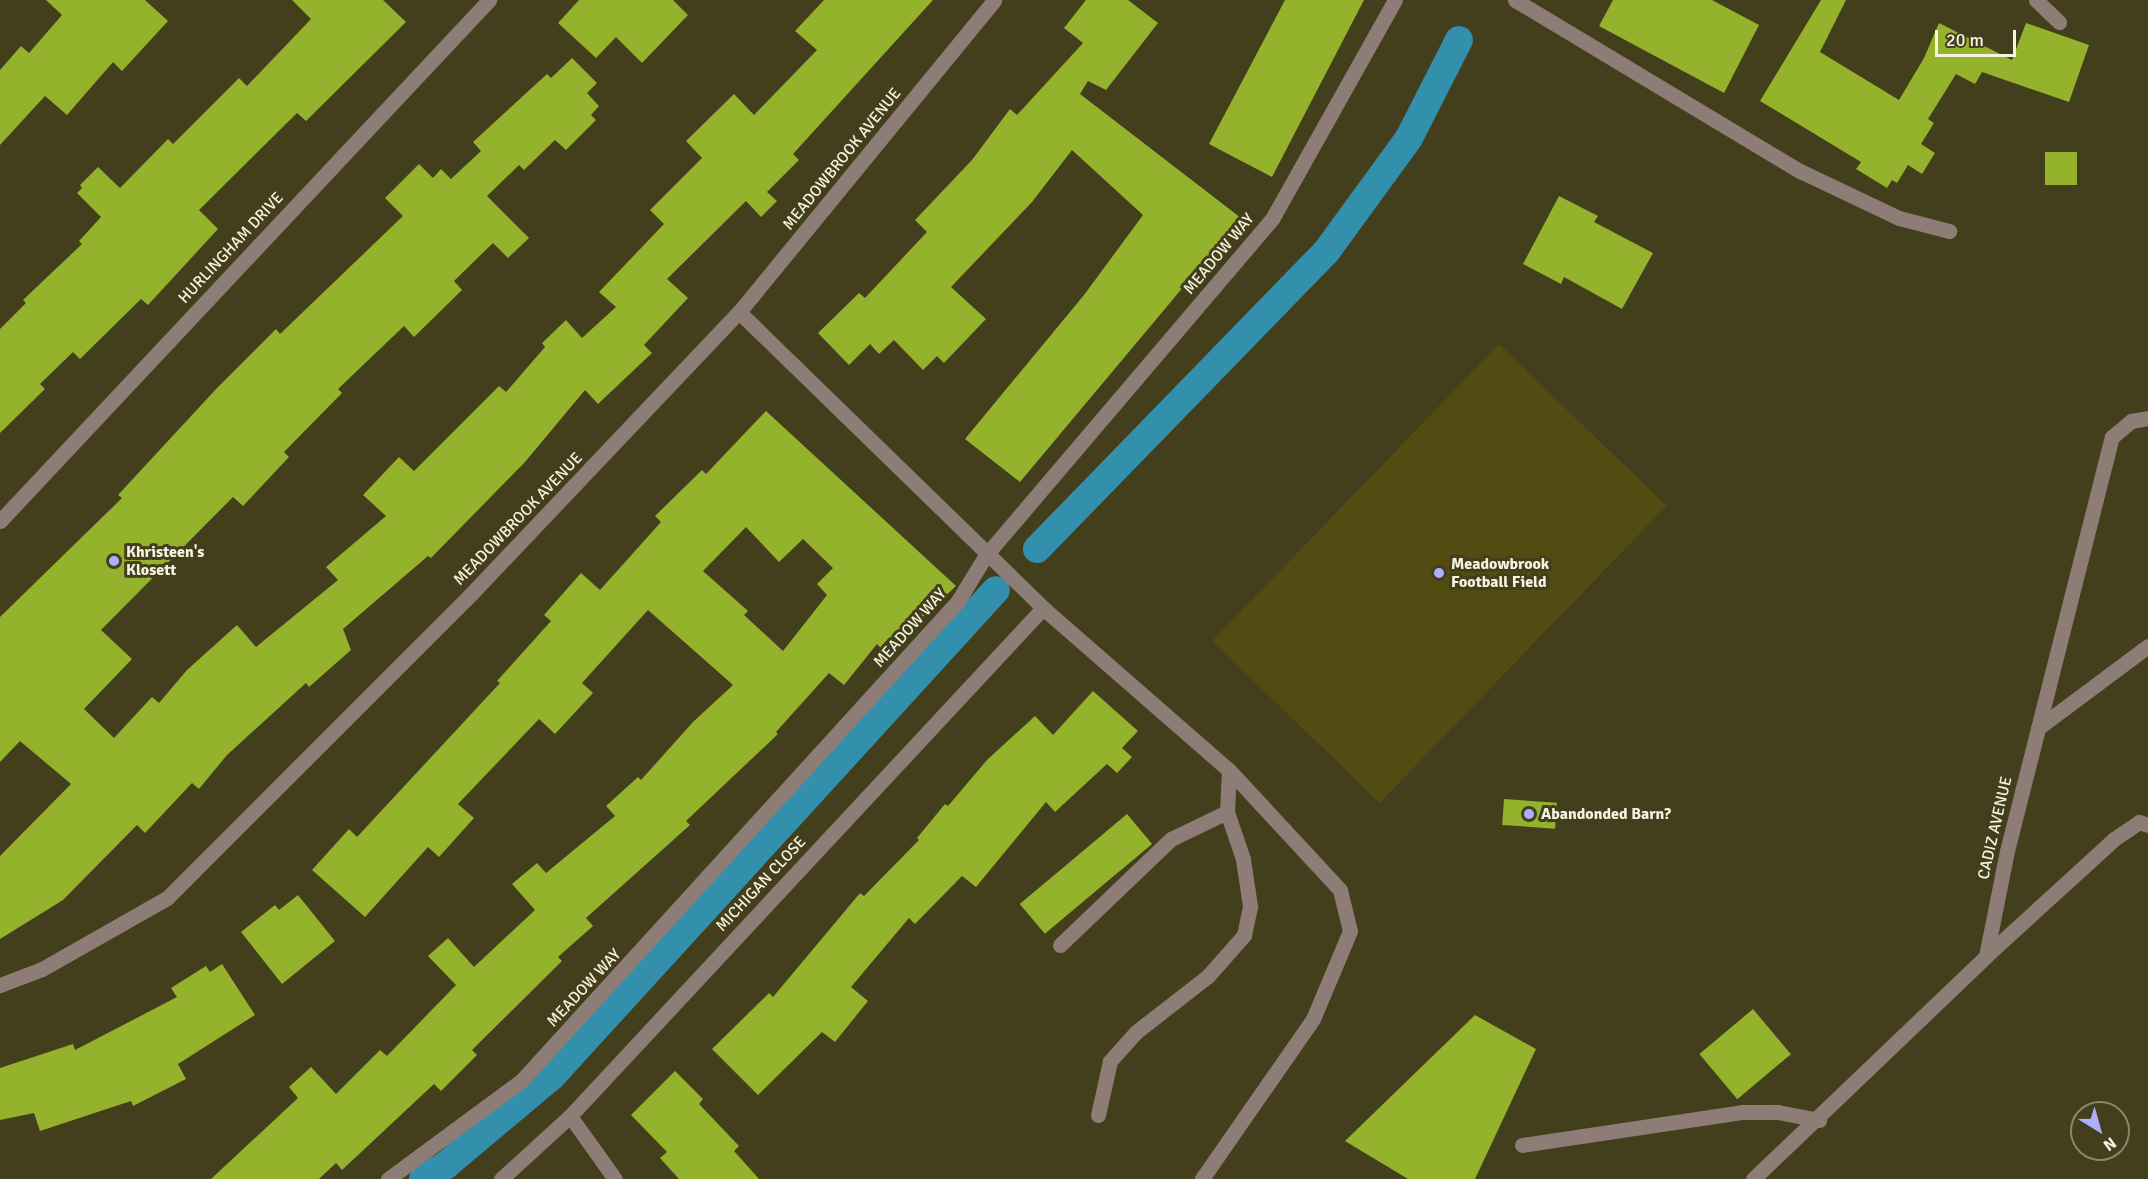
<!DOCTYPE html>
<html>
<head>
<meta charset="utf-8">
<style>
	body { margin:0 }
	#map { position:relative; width:2148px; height:1179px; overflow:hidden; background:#433e1c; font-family:Signika,sans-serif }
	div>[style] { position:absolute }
	.green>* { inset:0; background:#524b12; transform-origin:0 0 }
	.canal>* { height:28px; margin:-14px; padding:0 14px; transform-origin:14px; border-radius:14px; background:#3390ac }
	.building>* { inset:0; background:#94b22b; transform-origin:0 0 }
	.minor>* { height:15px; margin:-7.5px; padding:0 7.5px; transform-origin:7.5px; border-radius:7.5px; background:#8e7c76 }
	.dots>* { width:16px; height:16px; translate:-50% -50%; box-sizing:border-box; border:3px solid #433e1c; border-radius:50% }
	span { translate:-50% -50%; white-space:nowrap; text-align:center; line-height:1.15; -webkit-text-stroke:6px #433e1c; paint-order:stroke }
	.street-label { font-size:16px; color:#f6f4e0 }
	.poi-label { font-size:16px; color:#f6f4e0; font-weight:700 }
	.left { translate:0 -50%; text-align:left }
	.north { position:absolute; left:2070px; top:1101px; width:60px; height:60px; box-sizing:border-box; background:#433e1c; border:2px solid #8b876a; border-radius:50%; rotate:143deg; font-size:16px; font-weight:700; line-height:24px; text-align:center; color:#f6f4e0 }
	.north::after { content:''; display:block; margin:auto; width:21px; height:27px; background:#acaffb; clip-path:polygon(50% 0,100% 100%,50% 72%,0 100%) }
	.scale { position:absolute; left:1935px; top:30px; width:81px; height:27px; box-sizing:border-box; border:3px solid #f6f4e0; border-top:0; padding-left:8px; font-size:18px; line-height:21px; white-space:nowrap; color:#f6f4e0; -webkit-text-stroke:4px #433e1c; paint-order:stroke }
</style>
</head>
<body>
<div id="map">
	<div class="green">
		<div style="left:1499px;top:344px;width:233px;height:413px;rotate:44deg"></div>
	</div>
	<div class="canal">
		<div style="left:1037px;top:549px;width:414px;rotate:-45.8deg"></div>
		<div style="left:1326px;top:252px;width:141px;rotate:-53.9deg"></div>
		<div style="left:1409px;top:138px;width:110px;rotate:-63deg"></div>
		<div style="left:423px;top:1179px;width:27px;rotate:-31deg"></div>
		<div style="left:446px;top:1165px;width:138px;rotate:-40deg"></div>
		<div style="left:552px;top:1076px;width:658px;rotate:-47.59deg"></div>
	</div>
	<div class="building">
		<div style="clip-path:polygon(46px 0,145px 0,168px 21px,122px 71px,113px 62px,67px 115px,45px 96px,0 145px,0 70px,21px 46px,29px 53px,62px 15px)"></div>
		<div style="clip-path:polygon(292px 0,383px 0,406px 22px,306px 121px,297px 113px,199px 210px,218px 229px,148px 305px,141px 299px,80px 359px,73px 352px,40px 384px,45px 389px,0 433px,0 329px,26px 303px,23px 300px,82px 244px,79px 241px,101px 217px,77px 193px,82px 188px,80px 185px,98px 167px,120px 188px,168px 139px,173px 144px,239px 78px,247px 86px,311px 19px)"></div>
		<div style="clip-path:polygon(579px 0,673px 0,688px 15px,642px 63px,616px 37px,596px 58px,558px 23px)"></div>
		<div style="clip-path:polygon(824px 0,933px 0,793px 154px,799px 160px,767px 192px,777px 201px,761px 217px,746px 201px,667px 279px,688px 298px,644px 345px,652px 353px,598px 404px,585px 390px,525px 462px,431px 558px,428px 556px,343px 629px,351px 650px,309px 687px,306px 683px,227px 755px,199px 789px,192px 783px,145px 833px,137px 825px,63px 900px,0 939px,0 856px,71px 784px,20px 741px,0 762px,0 617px,122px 498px,118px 495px,217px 388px,276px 329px,280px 334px,403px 216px,385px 198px,419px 164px,433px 178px,441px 169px,451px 179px,481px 151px,473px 142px,547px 74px,551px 78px,572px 58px,597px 83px,587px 93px,599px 106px,591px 115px,596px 120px,566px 150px,555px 140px,524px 170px,519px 165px,487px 196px,529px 238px,508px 258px,493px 243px,454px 281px,462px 290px,414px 337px,404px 326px,338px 389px,342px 393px,284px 452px,289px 457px,243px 506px,233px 497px,101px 630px,132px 659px,84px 709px,114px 738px,152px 697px,159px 703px,187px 670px,237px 625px,256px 647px,338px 580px,326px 567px,386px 516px,363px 495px,399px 457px,414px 471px,499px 386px,506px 392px,545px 347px,542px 343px,566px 320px,582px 338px,616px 307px,599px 292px,664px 224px,650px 210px,702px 158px,686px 141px,734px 94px,754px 115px,817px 50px,795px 31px)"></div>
		<div style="clip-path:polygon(1086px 0,1128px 0,1158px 23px,1106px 90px,1088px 81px,1080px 94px,1241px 218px,1020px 482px,965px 439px,1084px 295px,1143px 215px,1072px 150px,1032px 202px,951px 287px,986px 319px,944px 363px,937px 356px,923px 370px,894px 340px,879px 354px,870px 344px,849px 365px,818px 333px,859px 293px,865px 298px,927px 232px,915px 220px,972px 160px,1010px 109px,1017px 115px,1083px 43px,1064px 28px)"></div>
		<div style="clip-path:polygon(1285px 0,1364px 0,1272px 177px,1209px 144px)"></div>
		<div style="clip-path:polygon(1613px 0,1712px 0,1759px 25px,1724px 93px,1599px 26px)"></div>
		<div style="clip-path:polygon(1821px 0,1846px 0,1820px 52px,1899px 100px,1924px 58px,1939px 23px,2012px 60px,2026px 23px,2089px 45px,2069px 102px,1982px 72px,1975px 84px,1956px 74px,1928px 119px,1934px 123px,1921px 144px,1935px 153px,1922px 174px,1908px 165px,1897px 183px,1892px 180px,1887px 188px,1856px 169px,1861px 162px,1760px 101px)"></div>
		<div style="left:2045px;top:152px;width:32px;height:33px"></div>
		<div style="clip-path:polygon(1559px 196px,1598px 216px,1594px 222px,1653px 253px,1622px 309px,1564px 277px,1561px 284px,1523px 264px)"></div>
		<div style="clip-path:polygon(evenodd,766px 411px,956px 586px,885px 652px,877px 644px,844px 685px,829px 673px,776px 732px,778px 734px,686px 821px,690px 825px,586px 918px,593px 926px,558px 957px,562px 961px,472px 1050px,477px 1055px,441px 1091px,434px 1084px,342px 1170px,336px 1163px,319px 1179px,211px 1179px,298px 1098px,289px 1087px,311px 1067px,336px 1094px,380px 1050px,387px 1056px,456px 985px,428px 956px,448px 938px,474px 967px,535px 910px,512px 884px,537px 863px,546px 873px,615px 816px,606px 806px,638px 777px,641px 780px,693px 722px,733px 685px,648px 610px,582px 683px,593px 693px,555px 734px,539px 719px,458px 804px,474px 818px,439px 857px,428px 847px,365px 917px,312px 870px,349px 829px,357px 837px,500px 683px,497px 681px,551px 621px,544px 615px,581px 573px,600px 590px,661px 522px,655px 516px,702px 470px,706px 474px,766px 411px,746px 527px,779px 562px,803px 539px,833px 568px,817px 584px,827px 595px,783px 651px,744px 615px,748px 611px,703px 571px,746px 527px)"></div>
		<div style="clip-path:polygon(1093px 691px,1138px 731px,1122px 748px,1132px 757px,1117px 773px,1107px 764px,1055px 812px,1046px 802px,976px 887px,962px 876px,915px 924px,909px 918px,851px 987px,868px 1001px,835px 1042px,822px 1032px,758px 1095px,712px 1049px,769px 993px,773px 997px,860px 893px,864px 896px,919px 840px,917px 838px,945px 804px,948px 806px,987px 760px,1035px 716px,1053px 735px)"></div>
		<div style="left:1504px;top:799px;width:53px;height:26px;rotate:4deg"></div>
		<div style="left:1127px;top:814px;width:39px;height:140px;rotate:50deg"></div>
		<div style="clip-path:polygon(298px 895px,335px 941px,282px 984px,241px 932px,275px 905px,279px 910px)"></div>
		<div style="clip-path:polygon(222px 964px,255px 1015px,178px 1064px,186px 1079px,133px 1106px,131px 1101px,40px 1131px,34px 1113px,0 1120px,0 1068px,73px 1044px,75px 1050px,177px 997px,171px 988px,206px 966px,210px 972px)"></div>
		<div style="left:1753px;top:1009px;width:59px;height:70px;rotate:50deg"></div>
		<div style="clip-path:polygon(1475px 1015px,1536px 1049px,1475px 1179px,1408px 1179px,1345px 1141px)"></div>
		<div style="clip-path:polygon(675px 1071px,703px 1099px,699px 1104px,739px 1146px,734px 1151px,759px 1179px,679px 1179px,660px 1158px,667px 1152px,631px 1115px)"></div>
	</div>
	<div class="minor">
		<div style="left:1515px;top:0;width:332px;rotate:31deg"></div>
		<div style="left:1800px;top:171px;width:110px;rotate:25.4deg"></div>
		<div style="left:1899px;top:218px;width:52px;rotate:14.6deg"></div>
		<div style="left:2036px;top:0;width:32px;rotate:44deg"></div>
		<div style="left:739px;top:312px;width:424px;rotate:44.2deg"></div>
		<div style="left:1043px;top:608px;width:247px;rotate:41.1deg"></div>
		<div style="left:1229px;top:770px;width:163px;rotate:47.2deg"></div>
		<div style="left:1340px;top:890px;width:42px;rotate:76.3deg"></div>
		<div style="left:1350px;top:931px;width:95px;rotate:112.8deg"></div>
		<div style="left:1313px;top:1019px;width:195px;rotate:124.8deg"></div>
		<div style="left:0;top:521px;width:715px;rotate:-46.81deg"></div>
		<div style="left:2038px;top:728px;width:137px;rotate:-36.7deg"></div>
		<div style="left:1060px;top:945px;width:153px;rotate:-43.7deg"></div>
		<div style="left:1171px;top:839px;width:62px;rotate:-25.7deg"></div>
		<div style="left:1986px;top:956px;width:173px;rotate:-42.4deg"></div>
		<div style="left:2114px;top:839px;width:30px;rotate:-34deg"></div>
		<div style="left:2139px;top:822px;width:9px;rotate:18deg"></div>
		<div style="left:0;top:985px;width:45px;rotate:-20.9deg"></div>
		<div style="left:42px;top:969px;width:144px;rotate:-29.6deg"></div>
		<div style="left:167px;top:898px;width:430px;rotate:-45deg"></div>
		<div style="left:471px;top:594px;width:389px;rotate:-46.5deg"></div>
		<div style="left:739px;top:312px;width:403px;rotate:-50.7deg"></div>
		<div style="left:1098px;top:1115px;width:55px;rotate:-77.5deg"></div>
		<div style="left:1110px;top:1061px;width:39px;rotate:-48deg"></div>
		<div style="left:1136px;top:1032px;width:91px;rotate:-37.9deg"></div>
		<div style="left:1208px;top:976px;width:55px;rotate:-48.7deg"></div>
		<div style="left:1244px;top:935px;width:30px;rotate:-78deg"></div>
		<div style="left:1250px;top:906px;width:48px;rotate:-98.5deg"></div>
		<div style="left:1243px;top:859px;width:50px;rotate:-108.8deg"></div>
		<div style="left:1227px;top:812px;width:42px;rotate:-87.3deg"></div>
		<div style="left:570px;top:1116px;width:77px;rotate:54.5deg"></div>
		<div style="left:1522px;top:1145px;width:222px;rotate:-8.5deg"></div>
		<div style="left:1742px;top:1112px;width:36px"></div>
		<div style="left:1778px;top:1112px;width:42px;rotate:11deg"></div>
		<div style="left:388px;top:1179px;width:165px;rotate:-36.4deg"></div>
		<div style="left:521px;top:1081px;width:649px;rotate:-47.68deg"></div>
		<div style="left:958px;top:601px;width:54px;rotate:-58.7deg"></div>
		<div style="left:986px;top:555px;width:441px;rotate:-49.6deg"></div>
		<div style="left:1272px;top:219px;width:251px;rotate:-60.7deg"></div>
		<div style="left:501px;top:1179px;width:93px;rotate:-42.4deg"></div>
		<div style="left:570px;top:1116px;width:694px;rotate:-47.04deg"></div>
		<div style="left:1753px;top:1179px;width:323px;rotate:-43.7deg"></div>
		<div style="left:1986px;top:956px;width:107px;rotate:-78.7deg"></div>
		<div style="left:2007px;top:851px;width:427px;rotate:-75.8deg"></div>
		<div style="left:2112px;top:437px;width:25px;rotate:-40deg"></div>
		<div style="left:2131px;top:421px;width:17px;rotate:-10deg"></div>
	</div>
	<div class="dots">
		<div style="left:114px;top:561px;background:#acaffb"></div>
		<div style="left:1439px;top:573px;background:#acaffb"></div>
		<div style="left:1529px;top:814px;background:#acaffb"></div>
	</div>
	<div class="street-label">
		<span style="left:842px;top:159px;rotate:-51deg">MEADOWBROOK AVENUE</span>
		<span style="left:231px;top:248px;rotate:-47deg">HURLINGHAM DRIVE</span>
		<span style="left:1219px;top:254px;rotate:-50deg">MEADOW WAY</span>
		<span style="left:518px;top:519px;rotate:-46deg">MEADOWBROOK AVENUE</span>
		<span style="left:910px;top:628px;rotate:-48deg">MEADOW WAY</span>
		<span style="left:1995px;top:828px;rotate:-77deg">CADIZ AVENUE</span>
		<span style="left:761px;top:884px;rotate:-47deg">MICHIGAN CLOSE</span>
		<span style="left:584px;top:988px;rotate:-47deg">MEADOW WAY</span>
	</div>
	<div class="poi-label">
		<span class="left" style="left:126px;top:561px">Khristeen's<br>Klosett</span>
		<span class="left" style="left:1451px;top:573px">Meadowbrook<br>Football Field</span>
		<span class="left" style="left:1541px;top:814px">Abandonded Barn?</span>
	</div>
	<div class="north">N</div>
	<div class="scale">20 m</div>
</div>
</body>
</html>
